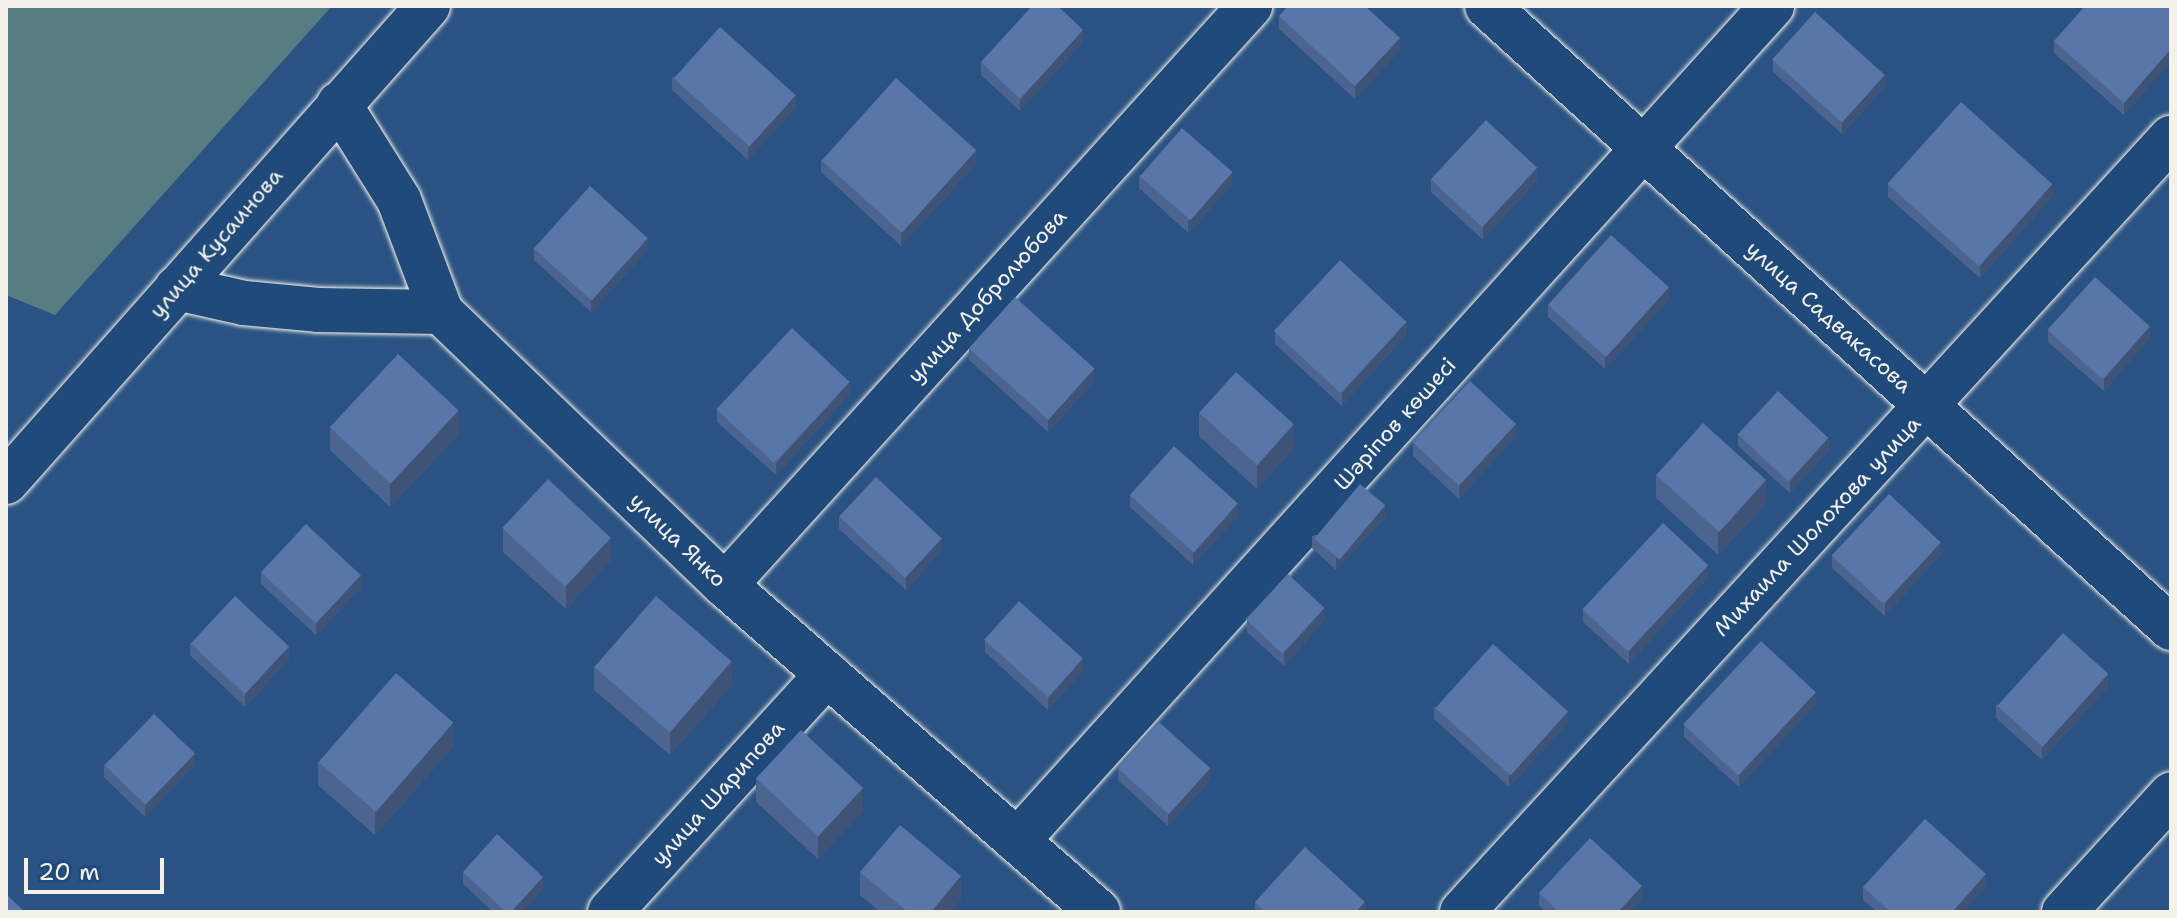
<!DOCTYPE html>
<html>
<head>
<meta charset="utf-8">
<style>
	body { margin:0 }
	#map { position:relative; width:2177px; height:918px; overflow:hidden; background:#2a5383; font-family:"Shantell Sans",sans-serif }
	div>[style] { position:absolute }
	.green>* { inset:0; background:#577d83 }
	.roads { filter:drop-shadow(0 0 2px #f4f1e8) drop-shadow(0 0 2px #f4f1e8) }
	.minor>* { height:44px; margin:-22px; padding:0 22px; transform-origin:22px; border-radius:22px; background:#1f4a7a }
	.wall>* { inset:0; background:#4c6590 }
	.shaded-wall>* { inset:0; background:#3e5375 }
	.building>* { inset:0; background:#5876a7; transform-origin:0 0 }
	span { translate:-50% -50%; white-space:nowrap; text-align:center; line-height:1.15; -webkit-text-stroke:6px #1f4a7a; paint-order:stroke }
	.street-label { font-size:22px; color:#f4f1e8 }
	.frame { position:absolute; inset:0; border:8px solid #f4f1e8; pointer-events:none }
	.scale { position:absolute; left:24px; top:858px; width:140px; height:36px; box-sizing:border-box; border:4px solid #f4f1e8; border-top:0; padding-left:10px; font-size:24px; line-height:28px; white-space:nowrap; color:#f4f1e8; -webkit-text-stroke:6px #1f4a7a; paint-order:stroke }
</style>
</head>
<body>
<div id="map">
	<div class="green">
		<div style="clip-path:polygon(6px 6px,332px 6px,55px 315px,6px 295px)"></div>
	</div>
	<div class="roads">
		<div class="minor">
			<div style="left:1487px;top:6px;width:925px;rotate:42.28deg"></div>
			<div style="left:339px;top:104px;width:113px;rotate:58deg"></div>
			<div style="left:399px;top:200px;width:120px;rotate:69.4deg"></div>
			<div style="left:441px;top:312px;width:394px;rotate:43.9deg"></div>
			<div style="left:725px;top:585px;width:496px;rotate:41.2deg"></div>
			<div style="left:177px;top:288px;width:69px;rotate:12.6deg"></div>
			<div style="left:244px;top:303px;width:74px;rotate:5.4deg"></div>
			<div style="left:318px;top:310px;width:123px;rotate:0.9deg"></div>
			<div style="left:6px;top:482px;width:636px;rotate:-48.44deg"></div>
			<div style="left:725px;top:585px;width:782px;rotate:-47.8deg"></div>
			<div style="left:1017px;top:841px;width:1126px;rotate:-47.88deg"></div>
			<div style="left:610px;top:912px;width:322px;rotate:-47.6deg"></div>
			<div style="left:1462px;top:912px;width:1050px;rotate:-47.51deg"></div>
			<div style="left:2064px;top:912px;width:159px;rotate:-47.6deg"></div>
		</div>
	</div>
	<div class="wall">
		<div style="clip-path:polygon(2171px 6px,2124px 115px,2054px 53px,2054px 41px)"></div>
		<div style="clip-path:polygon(1279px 16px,1400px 50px,1355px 99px,1279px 29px)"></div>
		<div style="clip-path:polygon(1083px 42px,1020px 111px,981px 75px,981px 62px)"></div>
		<div style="clip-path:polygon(1773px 60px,1885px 87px,1842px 134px,1773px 72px)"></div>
		<div style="clip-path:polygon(672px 77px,796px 107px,748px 160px,672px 90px)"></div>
		<div style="clip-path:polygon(821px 160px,976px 164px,901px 246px,821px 172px)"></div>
		<div style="clip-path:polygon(1139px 175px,1232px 185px,1188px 233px,1139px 188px)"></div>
		<div style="clip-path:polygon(1431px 180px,1537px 180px,1483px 240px,1431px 192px)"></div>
		<div style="clip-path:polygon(1888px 184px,2053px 196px,1980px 278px,1888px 197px)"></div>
		<div style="clip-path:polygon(534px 248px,648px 250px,591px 312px,534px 260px)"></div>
		<div style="clip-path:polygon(1669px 300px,1605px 369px,1548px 317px,1548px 305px)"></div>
		<div style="clip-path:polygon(2048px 330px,2150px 338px,2104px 391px,2048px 342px)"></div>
		<div style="clip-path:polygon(1275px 332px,1407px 334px,1342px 406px,1275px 344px)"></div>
		<div style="clip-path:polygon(969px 348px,1094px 382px,1048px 432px,969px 360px)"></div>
		<div style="clip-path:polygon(850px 394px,776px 475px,717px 422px,717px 410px)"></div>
		<div style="clip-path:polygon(1199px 413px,1294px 448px,1257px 489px,1199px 436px)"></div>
		<div style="clip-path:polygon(330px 427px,459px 434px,390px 507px,330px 450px)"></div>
		<div style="clip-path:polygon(1738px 434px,1829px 450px,1790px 493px,1738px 446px)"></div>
		<div style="clip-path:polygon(1516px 436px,1459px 499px,1413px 456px,1413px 443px)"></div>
		<div style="clip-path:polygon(1656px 475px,1766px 504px,1718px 555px,1656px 498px)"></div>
		<div style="clip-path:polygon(1130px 495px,1238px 516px,1193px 565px,1130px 507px)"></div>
		<div style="clip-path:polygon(839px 516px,942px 550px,906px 590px,839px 529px)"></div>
		<div style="clip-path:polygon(1385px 518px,1336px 570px,1312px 548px,1312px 536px)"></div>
		<div style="clip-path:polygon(503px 529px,611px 560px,566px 609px,503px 552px)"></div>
		<div style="clip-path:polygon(1941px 554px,1885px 616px,1832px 568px,1832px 556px)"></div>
		<div style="clip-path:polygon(261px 572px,361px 588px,316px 635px,261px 584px)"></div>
		<div style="clip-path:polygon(1708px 577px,1629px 664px,1583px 622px,1583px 610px)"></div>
		<div style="clip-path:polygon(1247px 620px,1325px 620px,1284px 666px,1247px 632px)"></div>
		<div style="clip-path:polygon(985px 640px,1083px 671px,1048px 710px,985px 652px)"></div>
		<div style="clip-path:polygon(190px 643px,289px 659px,245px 707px,190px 655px)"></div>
		<div style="clip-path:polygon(594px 666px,732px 685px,670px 755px,594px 690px)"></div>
		<div style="clip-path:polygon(2108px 687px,2042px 760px,1996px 718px,1996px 705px)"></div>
		<div style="clip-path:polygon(1816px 704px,1739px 787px,1684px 737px,1684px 725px)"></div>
		<div style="clip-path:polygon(1434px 707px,1568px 723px,1509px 787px,1434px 719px)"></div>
		<div style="clip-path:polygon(453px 747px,375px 835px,318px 785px,318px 762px)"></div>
		<div style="clip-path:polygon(104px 765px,195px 765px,145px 817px,104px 777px)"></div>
		<div style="clip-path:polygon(1118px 768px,1210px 780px,1168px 826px,1118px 780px)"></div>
		<div style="clip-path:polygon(756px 778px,863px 811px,818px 859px,756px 802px)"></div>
		<div style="clip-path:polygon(463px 872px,543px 889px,522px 912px,493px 912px,463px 884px)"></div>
		<div style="clip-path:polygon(860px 872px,961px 899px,950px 912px,880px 912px,860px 895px)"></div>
		<div style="clip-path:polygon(1863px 887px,1986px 887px,1963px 912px,1877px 912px,1863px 900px)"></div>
		<div style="clip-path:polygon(1539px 893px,1642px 899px,1630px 912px,1546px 912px,1539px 905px)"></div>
		<div style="clip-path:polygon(1255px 902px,1365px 912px,1255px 912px)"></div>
	</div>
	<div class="shaded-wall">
		<div style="clip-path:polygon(1083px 30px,1083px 42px,1020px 111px,1020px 99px)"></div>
		<div style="clip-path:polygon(1400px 38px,1400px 50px,1355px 99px,1355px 86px)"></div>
		<div style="clip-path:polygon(2171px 49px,2171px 62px,2124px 115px,2124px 103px)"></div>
		<div style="clip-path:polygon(1885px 74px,1885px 87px,1842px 134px,1842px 122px)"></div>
		<div style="clip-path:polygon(796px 95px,796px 107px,748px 160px,748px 147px)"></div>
		<div style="clip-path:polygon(976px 151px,976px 164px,901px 246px,901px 233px)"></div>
		<div style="clip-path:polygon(1537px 168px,1537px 180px,1483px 240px,1483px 227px)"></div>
		<div style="clip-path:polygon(1232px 172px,1232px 185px,1188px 233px,1188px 221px)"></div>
		<div style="clip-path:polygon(2053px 184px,2053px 196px,1980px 278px,1980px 266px)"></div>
		<div style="clip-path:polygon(648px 238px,648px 250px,591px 312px,591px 300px)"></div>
		<div style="clip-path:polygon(1669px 287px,1669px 300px,1605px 369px,1605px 357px)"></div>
		<div style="clip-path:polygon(1407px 322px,1407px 334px,1342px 406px,1342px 393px)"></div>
		<div style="clip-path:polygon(2150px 326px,2150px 338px,2104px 391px,2104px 379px)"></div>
		<div style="clip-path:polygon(1094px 369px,1094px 382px,1048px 432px,1048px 420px)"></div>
		<div style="clip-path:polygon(850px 382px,850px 394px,776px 475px,776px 463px)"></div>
		<div style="clip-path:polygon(459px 411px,459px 434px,390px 507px,390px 484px)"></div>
		<div style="clip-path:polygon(1294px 424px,1294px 448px,1257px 489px,1257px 466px)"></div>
		<div style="clip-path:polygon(1516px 424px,1516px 436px,1459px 499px,1459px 486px)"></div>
		<div style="clip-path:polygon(1829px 438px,1829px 450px,1790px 493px,1790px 481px)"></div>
		<div style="clip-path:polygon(1766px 480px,1766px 504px,1718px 555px,1718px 532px)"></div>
		<div style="clip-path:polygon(1238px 504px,1238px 516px,1193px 565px,1193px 553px)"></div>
		<div style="clip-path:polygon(1385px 505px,1385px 518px,1336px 570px,1336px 558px)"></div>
		<div style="clip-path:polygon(611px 537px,611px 560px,566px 609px,566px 586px)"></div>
		<div style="clip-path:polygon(942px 538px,942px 550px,906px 590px,906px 577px)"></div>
		<div style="clip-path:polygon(1941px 542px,1941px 554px,1885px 616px,1885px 603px)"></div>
		<div style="clip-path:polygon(1708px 565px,1708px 577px,1629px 664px,1629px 651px)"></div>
		<div style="clip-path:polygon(361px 575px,361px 588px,316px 635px,316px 623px)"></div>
		<div style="clip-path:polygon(1325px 608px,1325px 620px,1284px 666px,1284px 653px)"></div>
		<div style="clip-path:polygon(289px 646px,289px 659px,245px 707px,245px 694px)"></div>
		<div style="clip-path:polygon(1083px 659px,1083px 671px,1048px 710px,1048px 698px)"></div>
		<div style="clip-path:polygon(732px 661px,732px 685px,670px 755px,670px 731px)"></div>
		<div style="clip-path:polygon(2108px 674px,2108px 687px,2042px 760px,2042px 747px)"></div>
		<div style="clip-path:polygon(1816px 692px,1816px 704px,1739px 787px,1739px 775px)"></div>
		<div style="clip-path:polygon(1568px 711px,1568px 723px,1509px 787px,1509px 775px)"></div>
		<div style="clip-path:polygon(453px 723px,453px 747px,375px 835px,375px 812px)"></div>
		<div style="clip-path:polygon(195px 753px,195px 765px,145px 817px,145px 804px)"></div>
		<div style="clip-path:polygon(1210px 768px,1210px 780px,1168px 826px,1168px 814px)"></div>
		<div style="clip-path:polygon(863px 788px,863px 811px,818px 859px,818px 836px)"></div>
		<div style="clip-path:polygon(1986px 874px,1986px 887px,1963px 912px,1952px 912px)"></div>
		<div style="clip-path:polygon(961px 876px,961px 899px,950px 912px,931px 912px)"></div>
		<div style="clip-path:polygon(543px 877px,543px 889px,522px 912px,511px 912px)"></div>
		<div style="clip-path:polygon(1642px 886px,1642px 899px,1630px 912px,1618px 912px)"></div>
		<div style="clip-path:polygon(1365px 902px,1365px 912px,1356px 912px)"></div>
	</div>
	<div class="building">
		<div style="clip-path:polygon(1032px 6px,1058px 6px,1083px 30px,1020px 99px,981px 62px)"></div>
		<div style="clip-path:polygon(1288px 6px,1365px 6px,1400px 38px,1355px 86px,1279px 16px)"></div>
		<div style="clip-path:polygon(2085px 6px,2171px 6px,2171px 49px,2124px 103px,2054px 41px)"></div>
		<div style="left:1815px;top:12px;width:94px;height:64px;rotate:42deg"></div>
		<div style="left:720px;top:27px;width:102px;height:69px;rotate:42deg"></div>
		<div style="left:896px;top:78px;width:108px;height:111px;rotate:42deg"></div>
		<div style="left:1961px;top:102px;width:123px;height:110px;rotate:42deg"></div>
		<div style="left:1486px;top:120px;width:70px;height:81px;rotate:43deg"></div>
		<div style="left:1182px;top:128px;width:67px;height:64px;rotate:41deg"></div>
		<div style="left:590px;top:186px;width:78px;height:84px;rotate:42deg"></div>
		<div style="left:1611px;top:235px;width:78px;height:94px;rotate:42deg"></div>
		<div style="left:1340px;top:260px;width:91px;height:97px;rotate:43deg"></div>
		<div style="left:2095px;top:277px;width:74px;height:71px;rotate:42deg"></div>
		<div style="left:1015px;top:297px;width:107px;height:69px;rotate:42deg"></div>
		<div style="left:792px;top:328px;width:79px;height:111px;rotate:43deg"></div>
		<div style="left:398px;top:354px;width:83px;height:100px;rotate:43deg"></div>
		<div style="left:1236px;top:372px;width:78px;height:55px;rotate:42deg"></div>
		<div style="left:1470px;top:381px;width:63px;height:84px;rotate:43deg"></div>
		<div style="left:1778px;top:391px;width:69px;height:59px;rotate:43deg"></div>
		<div style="left:1703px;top:423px;width:85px;height:70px;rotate:42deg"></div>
		<div style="left:1174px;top:446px;width:86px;height:66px;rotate:42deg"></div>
		<div style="left:876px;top:477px;width:90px;height:54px;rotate:43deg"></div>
		<div style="left:548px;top:479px;width:86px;height:67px;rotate:43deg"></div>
		<div style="left:1360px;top:484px;width:33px;height:71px;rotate:40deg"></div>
		<div style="left:1889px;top:494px;width:71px;height:84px;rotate:43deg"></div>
		<div style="left:1663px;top:523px;width:62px;height:118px;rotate:43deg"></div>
		<div style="left:306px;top:524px;width:75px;height:66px;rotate:43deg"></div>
		<div style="left:1288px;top:574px;width:50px;height:62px;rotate:43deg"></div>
		<div style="left:235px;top:596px;width:74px;height:65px;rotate:43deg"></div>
		<div style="left:656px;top:596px;width:100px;height:94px;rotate:41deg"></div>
		<div style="left:1019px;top:601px;width:86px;height:52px;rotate:42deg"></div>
		<div style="left:2063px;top:633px;width:61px;height:98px;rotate:42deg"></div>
		<div style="left:1761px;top:641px;width:75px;height:114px;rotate:43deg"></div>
		<div style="left:1493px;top:644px;width:101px;height:86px;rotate:42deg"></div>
		<div style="left:396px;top:673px;width:76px;height:118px;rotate:41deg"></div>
		<div style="left:154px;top:714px;width:57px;height:71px;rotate:44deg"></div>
		<div style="left:1159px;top:722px;width:69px;height:62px;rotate:42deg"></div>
		<div style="left:801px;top:730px;width:85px;height:66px;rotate:43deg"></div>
		<div style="clip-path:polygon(1925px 819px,1986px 874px,1952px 912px,1891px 912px,1863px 887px)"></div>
		<div style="clip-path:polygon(900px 825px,961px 876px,931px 912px,908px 912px,860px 872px)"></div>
		<div style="clip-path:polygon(497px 834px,543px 877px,511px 912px,506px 912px,463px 872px)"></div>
		<div style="clip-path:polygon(1590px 838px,1642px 886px,1618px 912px,1559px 912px,1539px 893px)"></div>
		<div style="clip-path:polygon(1305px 847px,1365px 902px,1356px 912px,1266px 912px,1255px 902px)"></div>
		<div style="clip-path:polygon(6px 894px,25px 912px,6px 912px)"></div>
	</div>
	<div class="street-label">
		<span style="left:216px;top:243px;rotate:-49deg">улица Кусаинова</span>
		<span style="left:987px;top:296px;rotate:-48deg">улица Добролюбова</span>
		<span style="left:1829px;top:317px;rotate:42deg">улица Садвакасова</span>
		<span style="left:1395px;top:424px;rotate:-48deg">Шәріпов көшесі</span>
		<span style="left:1817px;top:526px;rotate:-47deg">Михаила Шолохова улица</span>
		<span style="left:678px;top:540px;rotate:44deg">улица Янко</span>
		<span style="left:718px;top:793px;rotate:-48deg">улица Шарипова</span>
	</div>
	<div class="frame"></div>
	<div class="scale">20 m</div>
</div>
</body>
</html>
